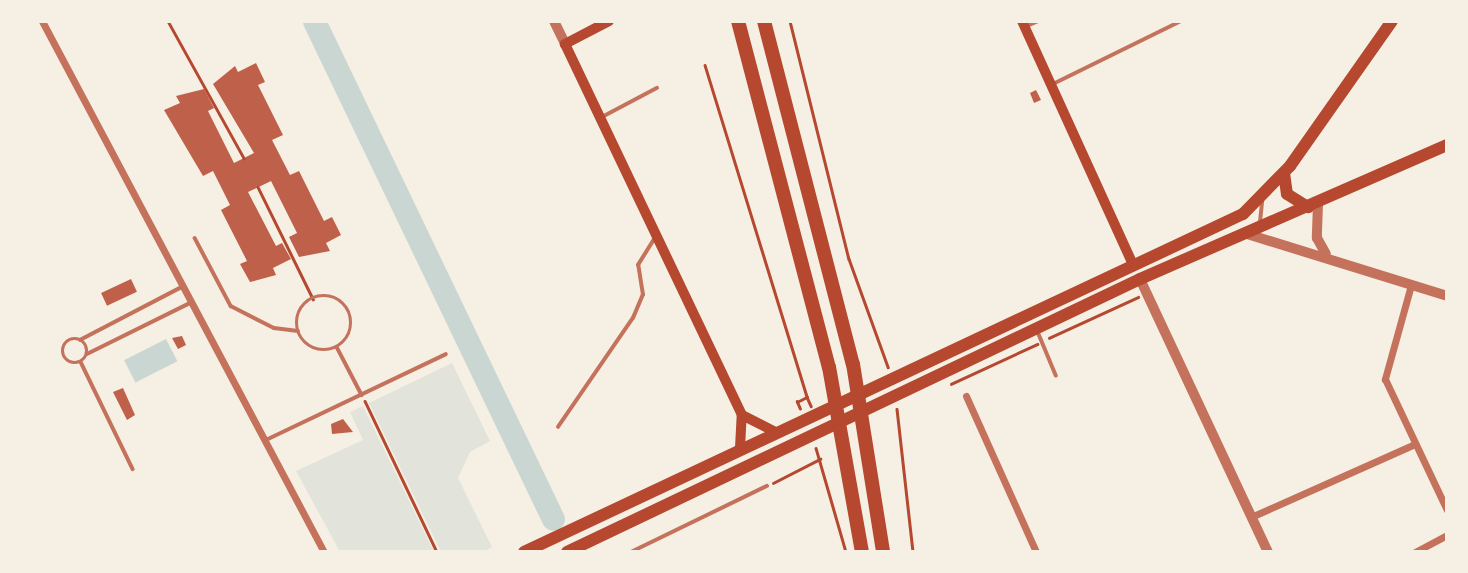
<!DOCTYPE html>
<html>
<head>
<meta charset="utf-8">
<style>
	body { margin:0 }
	#map { position:relative; width:1468px; height:573px; overflow:hidden; background:#f6efe4; font-family:Cabin,sans-serif }
	div>[style] { position:absolute }
	.green>* { inset:0; background:#e2e4dc }
	.water>* { inset:0; background:#c9d6d2; transform-origin:0 0 }
	.river>* { height:23px; margin:-11.5px; padding:0 11.5px; transform-origin:11.5px; border-radius:11.5px; background:#c9d6d2 }
	.building>* { inset:0; background:#bf614a; transform-origin:0 0 }
	.path>* { height:2.5px; margin:-1.25px; padding:0 1.25px; transform-origin:1.25px; border-radius:1.25px; background:#b5482f }
	.service>* { height:3.5px; margin:-1.75px; padding:0 1.75px; transform-origin:1.75px; border-radius:1.75px; background:#c5725c }
	.service>.ring { margin:-1.75px; padding:0; box-sizing:content-box; background:none; border:3.5px solid #c5725c; border-radius:50% }
	.minor>* { height:7px; margin:-3.5px; padding:0 3.5px; transform-origin:3.5px; border-radius:3.5px; background:#c5725c }
	.tertiary>* { height:10px; margin:-5px; padding:0 5px; transform-origin:5px; border-radius:5px; background:#c5725c }
	.secondary>* { height:10px; margin:-5px; padding:0 5px; transform-origin:5px; border-radius:5px; background:#b5482f }
	.primary>* { height:12px; margin:-6px; padding:0 6px; transform-origin:6px; border-radius:6px; background:#b5482f }
	.motorway>* { height:14px; margin:-7px; padding:0 7px; transform-origin:7px; border-radius:7px; background:#b5482f }
	span { translate:-50% -50%; white-space:nowrap; text-align:center; line-height:1.15; -webkit-text-stroke:5px #f6efe4; paint-order:stroke }
	.frame { position:absolute; inset:0; border:23px solid #f6efe4; pointer-events:none }
</style>
</head>
<body>
<div id="map">
	<div class="green">
		<div style="clip-path:polygon(452px 363px,490px 441px,470px 452px,458px 478px,492px 547px,483px 552px,441px 552px,369px 403px)"></div>
		<div style="clip-path:polygon(363px 406px,434px 552px,340px 552px,296px 471px,363px 440px,350px 412px)"></div>
	</div>
	<div class="water">
		<div style="left:166px;top:339px;width:25px;height:47px;rotate:63deg"></div>
	</div>
	<div class="river">
		<div style="left:314px;top:21px;width:552px;rotate:64.36deg"></div>
	</div>
	<div class="building">
		<div style="clip-path:polygon(256px 63px,265px 82px,258px 85px,283px 135px,272px 140px,290px 175px,299px 171px,324px 221px,332px 217px,341px 235px,326px 243px,330px 251px,299px 257px,289px 237px,297px 233px,271px 181px,248px 192px,276px 246px,282px 243px,291px 259px,273px 268px,276px 275px,250px 282px,240px 264px,247px 261px,221px 210px,230px 205px,213px 171px,203px 176px,164px 110px,180px 103px,176px 96px,204px 89px,214px 108px,208px 111px,234px 163px,254px 153px,213px 84px,235px 66px,238px 72px)"></div>
		<div style="clip-path:polygon(1036px 90px,1041px 100px,1034px 103px,1030px 93px)"></div>
		<div style="left:131px;top:279px;width:14px;height:33px;rotate:65deg"></div>
		<div style="clip-path:polygon(182px 336px,186px 345px,178px 349px,172px 338px)"></div>
		<div style="clip-path:polygon(123px 388px,135px 415px,127px 420px,113px 392px)"></div>
		<div style="clip-path:polygon(343px 419px,353px 432px,332px 434px,331px 424px)"></div>
	</div>
	<div class="path">
		<div style="left:168px;top:21px;width:157px;rotate:61deg"></div>
		<div style="left:790px;top:21px;width:245px;rotate:76.1deg"></div>
		<div style="left:849px;top:259px;width:115px;rotate:70.1deg"></div>
		<div style="left:705px;top:65px;width:347px;rotate:72.9deg"></div>
		<div style="left:258px;top:187px;width:125px;rotate:63.8deg"></div>
		<div style="left:1049px;top:338px;width:98px;rotate:-24.7deg"></div>
		<div style="left:951px;top:384px;width:95px;rotate:-24.9deg"></div>
		<div style="left:365px;top:401px;width:167px;rotate:64.5deg"></div>
		<div style="left:800px;top:409px;width:8px;rotate:-113deg"></div>
		<div style="left:797px;top:402px;width:11px;rotate:-27deg"></div>
		<div style="left:807px;top:397px;width:10px;rotate:66deg"></div>
		<div style="left:897px;top:409px;width:144px;rotate:83.6deg"></div>
		<div style="left:816px;top:448px;width:108px;rotate:73.9deg"></div>
		<div style="left:773px;top:483px;width:53px;rotate:-27.1deg"></div>
	</div>
	<div class="service">
		<div style="left:1027px;top:26px;width:12px;rotate:-24deg"></div>
		<div style="left:1051px;top:85px;width:145px;rotate:-26.2deg"></div>
		<div style="left:602px;top:117px;width:62px;rotate:-27.8deg"></div>
		<div style="left:1260px;top:222px;width:20px;rotate:-84deg"></div>
		<div style="left:195px;top:238px;width:77px;rotate:62.1deg"></div>
		<div style="left:231px;top:306px;width:48px;rotate:27.1deg"></div>
		<div style="left:274px;top:328px;width:24px;rotate:7deg"></div>
		<div class="ring" style="left:297px;top:296px;width:50.5px;height:50.5px"></div>
		<div style="left:1038px;top:332px;width:47px;rotate:67.3deg"></div>
		<div class="ring" style="left:63px;top:339px;width:20.5px;height:20.5px"></div>
		<div style="left:80px;top:340px;width:115px;rotate:-27.5deg"></div>
		<div style="left:337px;top:347px;width:54px;rotate:62.5deg"></div>
		<div style="left:87px;top:354px;width:117px;rotate:-26.3deg"></div>
		<div style="left:81px;top:362px;width:119px;rotate:64.1deg"></div>
		<div style="left:558px;top:427px;width:132px;rotate:-55.5deg"></div>
		<div style="left:633px;top:318px;width:25px;rotate:-67deg"></div>
		<div style="left:643px;top:295px;width:30px;rotate:-99deg"></div>
		<div style="left:638px;top:265px;width:31px;rotate:-58deg"></div>
		<div style="left:266px;top:440px;width:199px;rotate:-25.5deg"></div>
		<div style="left:631px;top:552px;width:151px;rotate:-25.9deg"></div>
	</div>
	<div class="minor">
		<div style="left:42px;top:21px;width:601px;rotate:62.03deg"></div>
		<div style="left:1411px;top:285px;width:98px;rotate:105.5deg"></div>
		<div style="left:1385px;top:379px;width:145px;rotate:64.7deg"></div>
		<div style="left:966px;top:396px;width:171px;rotate:65.8deg"></div>
		<div style="left:1251px;top:517px;width:180px;rotate:-24deg"></div>
		<div style="left:1415px;top:552px;width:36px;rotate:-28deg"></div>
	</div>
	<div class="tertiary">
		<div style="left:554px;top:21px;width:25px;rotate:64deg"></div>
		<div style="left:1318px;top:203px;width:35px;rotate:92deg"></div>
		<div style="left:1317px;top:238px;width:18px;rotate:61deg"></div>
		<div style="left:1244px;top:233px;width:213px;rotate:17.2deg"></div>
		<div style="left:1140px;top:279px;width:302px;rotate:64.9deg"></div>
	</div>
	<div class="secondary">
		<div style="left:609px;top:21px;width:50px;rotate:152.4deg"></div>
		<div style="left:565px;top:44px;width:411px;rotate:64.5deg"></div>
		<div style="left:742px;top:415px;width:38px;rotate:27deg"></div>
		<div style="left:1022px;top:21px;width:268px;rotate:65.5deg"></div>
		<div style="left:740px;top:448px;width:33px;rotate:-87deg"></div>
	</div>
	<div class="primary">
		<div style="left:1284px;top:173px;width:21px;rotate:82deg"></div>
		<div style="left:1287px;top:194px;width:25px;rotate:32deg"></div>
		<div style="left:524px;top:552px;width:794px;rotate:-25.18deg"></div>
		<div style="left:1243px;top:214px;width:67px;rotate:-45.6deg"></div>
		<div style="left:1290px;top:166px;width:177px;rotate:-54.9deg"></div>
		<div style="left:567px;top:552px;width:635px;rotate:-25.47deg"></div>
		<div style="left:1140px;top:279px;width:335px;rotate:-23.6deg"></div>
	</div>
	<div class="motorway">
		<div style="left:738px;top:21px;width:358px;rotate:75.3deg"></div>
		<div style="left:829px;top:367px;width:188px;rotate:79.9deg"></div>
		<div style="left:764px;top:21px;width:354px;rotate:75.5deg"></div>
		<div style="left:853px;top:364px;width:190px;rotate:80.9deg"></div>
	</div>
	<div class="frame"></div>
</div>
</body>
</html>
